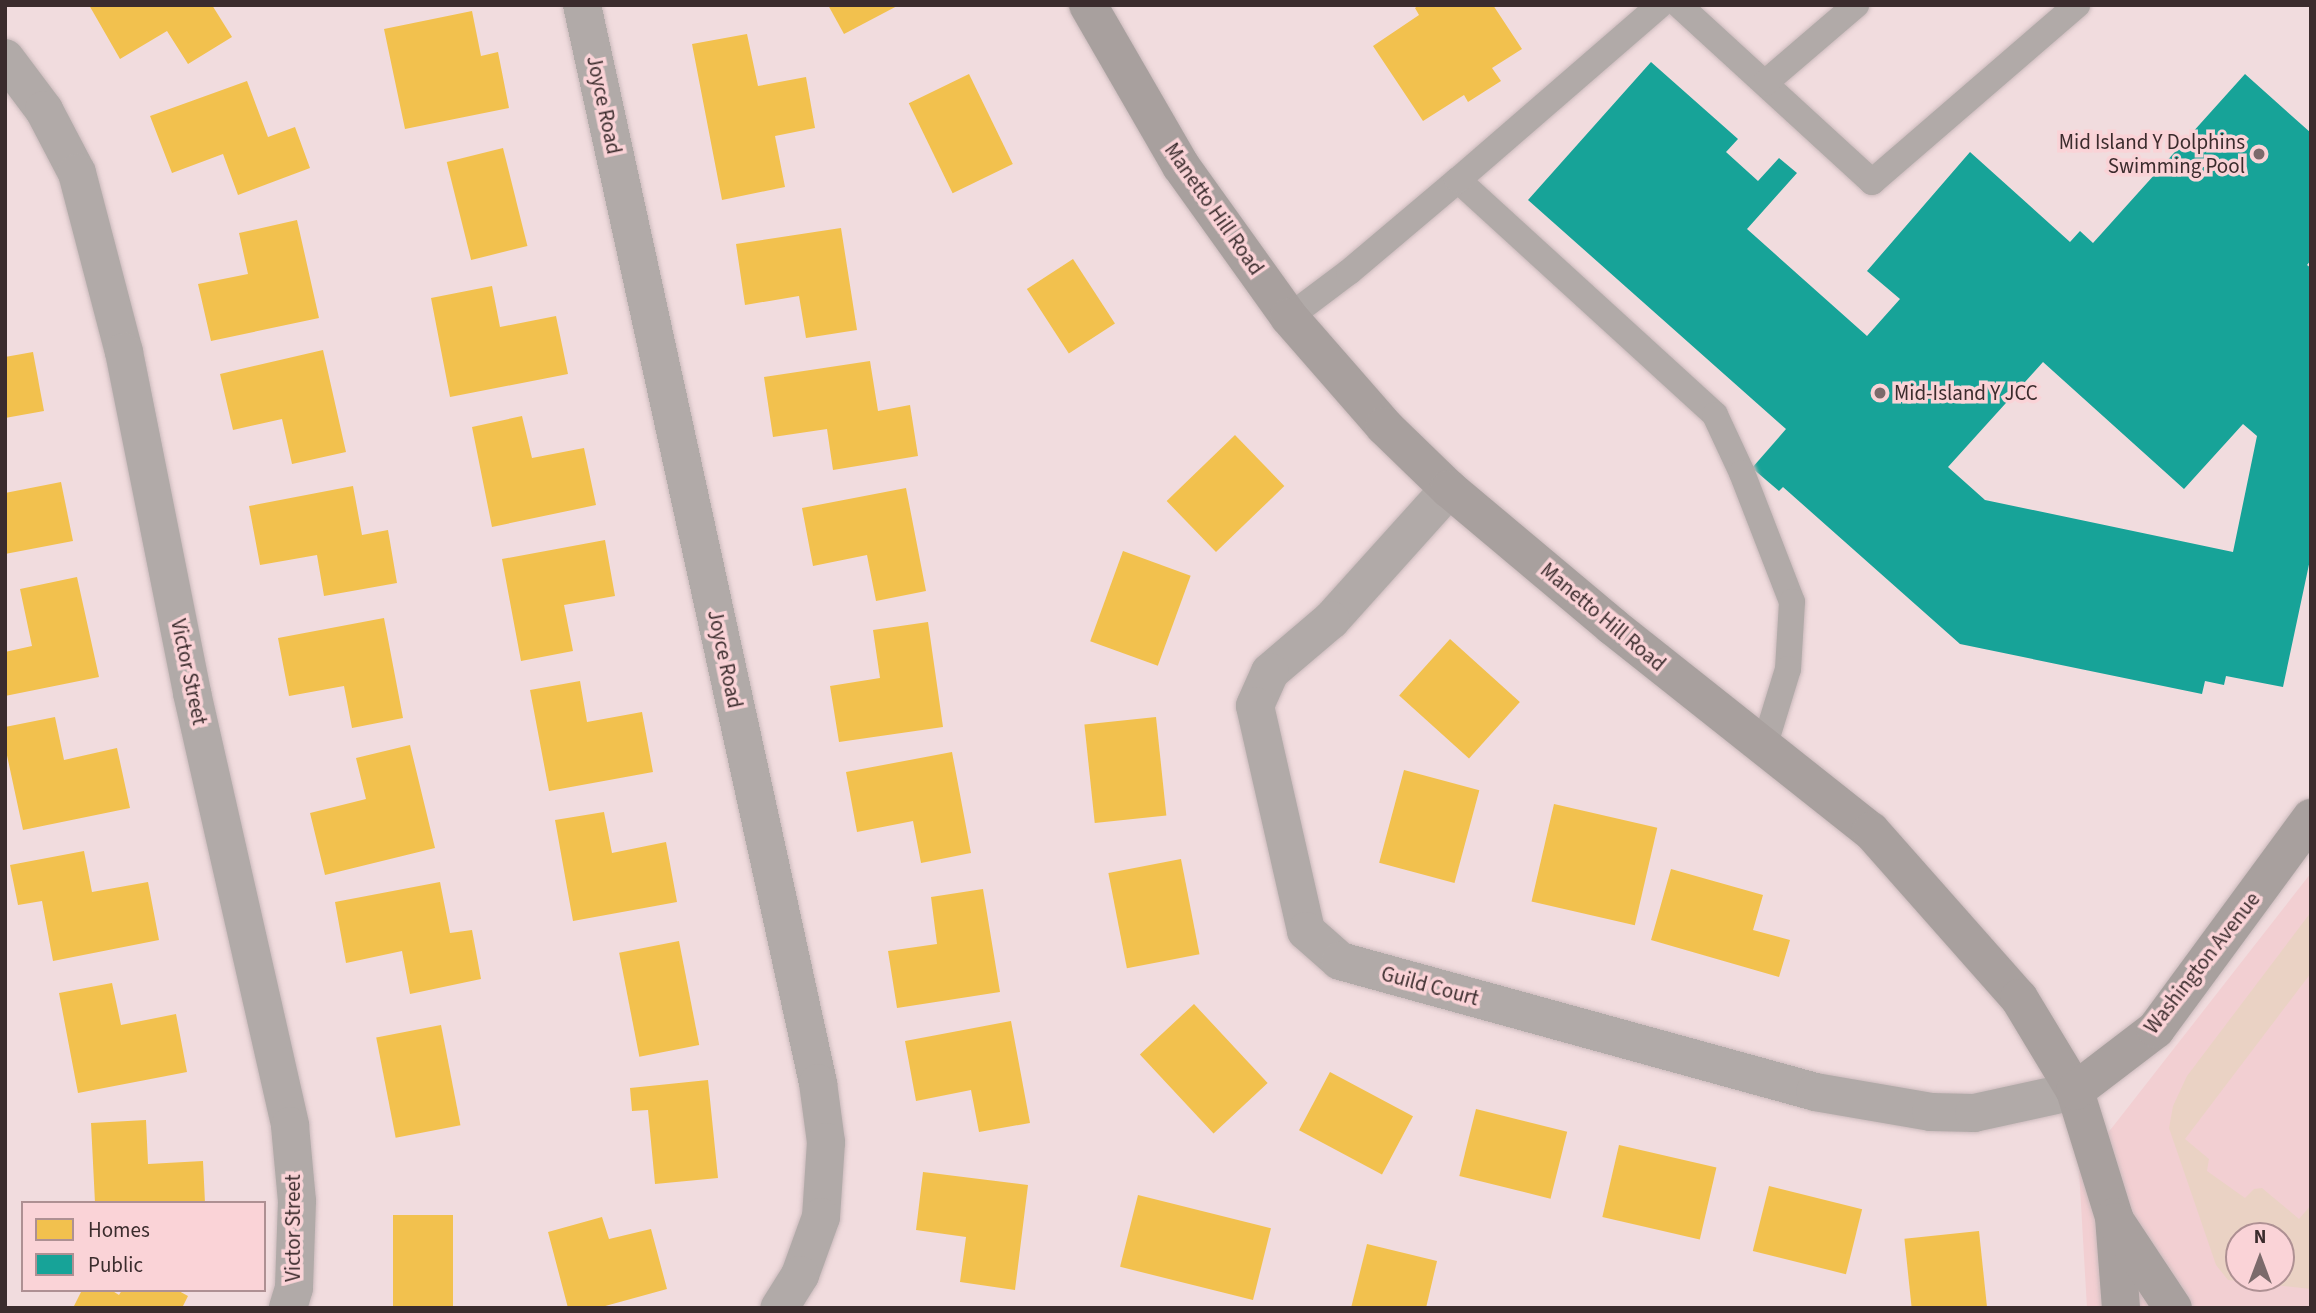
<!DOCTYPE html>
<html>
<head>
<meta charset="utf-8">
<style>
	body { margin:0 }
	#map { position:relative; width:2316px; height:1313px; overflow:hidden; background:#f1dcde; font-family:"Source Sans 3",sans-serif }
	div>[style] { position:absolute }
	.built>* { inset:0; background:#f2cfd2 }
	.green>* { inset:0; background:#ead2c4 }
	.homes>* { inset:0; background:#f2c14e; transform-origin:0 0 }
	.public>* { inset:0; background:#17a398 }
	.roads { filter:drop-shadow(0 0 2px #cbbabc) drop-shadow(0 0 2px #cbbabc) }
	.service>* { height:26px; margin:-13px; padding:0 13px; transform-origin:13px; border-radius:13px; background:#b1aaa8 }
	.minor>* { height:38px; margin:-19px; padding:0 19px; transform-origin:19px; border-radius:19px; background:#b1aaa8 }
	.secondary>* { height:38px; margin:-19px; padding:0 19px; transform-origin:19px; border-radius:19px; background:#a8a09e }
	.dots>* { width:19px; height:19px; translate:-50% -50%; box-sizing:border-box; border:4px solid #fad3d7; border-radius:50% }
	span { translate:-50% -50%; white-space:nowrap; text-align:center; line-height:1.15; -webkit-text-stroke:7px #fad3d7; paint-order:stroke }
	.street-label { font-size:21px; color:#3b2c2d }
	.poi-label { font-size:21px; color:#3b2c2d }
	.right { translate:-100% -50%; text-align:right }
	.left { translate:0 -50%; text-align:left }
	.frame { position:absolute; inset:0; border:7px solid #3b2c2d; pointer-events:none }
	.legend { position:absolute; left:21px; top:1201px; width:245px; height:91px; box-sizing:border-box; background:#fad3d7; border:2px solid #ae9093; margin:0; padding:9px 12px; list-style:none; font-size:21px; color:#3b2c2d }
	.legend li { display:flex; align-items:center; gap:14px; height:35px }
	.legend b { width:35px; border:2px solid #ae9093 }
	.north { position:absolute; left:2225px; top:1222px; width:70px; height:70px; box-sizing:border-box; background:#fad3d7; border:2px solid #ae9093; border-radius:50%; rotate:0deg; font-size:19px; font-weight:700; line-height:28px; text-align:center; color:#3b2c2d }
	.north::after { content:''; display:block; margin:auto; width:24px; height:32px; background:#7b6a6b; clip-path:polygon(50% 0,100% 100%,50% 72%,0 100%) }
</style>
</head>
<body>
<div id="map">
	<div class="built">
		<div style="clip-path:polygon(evenodd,2311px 873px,2311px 1308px,2087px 1308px,2079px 1170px,2311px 873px,2239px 1236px,2281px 1236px,2281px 1278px,2239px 1278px,2239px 1236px)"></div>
	</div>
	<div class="green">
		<div style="clip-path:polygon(evenodd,2311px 912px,2311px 973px,2185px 1139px,2209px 1159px,2207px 1171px,2245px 1198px,2254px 1189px,2262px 1188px,2299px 1219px,2311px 1205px,2311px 1289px,2228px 1280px,2216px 1265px,2169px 1128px,2173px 1106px,2187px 1076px,2311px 912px,2239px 1236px,2281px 1236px,2281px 1278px,2239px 1278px,2239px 1236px)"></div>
	</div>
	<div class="homes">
		<div style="clip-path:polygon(89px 5px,212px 5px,232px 37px,188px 64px,167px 31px,120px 59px)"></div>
		<div style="clip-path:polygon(828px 5px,899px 5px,844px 34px)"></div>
		<div style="clip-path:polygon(1419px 5px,1493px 5px,1522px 49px,1492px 68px,1501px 81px,1468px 102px,1464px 95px,1423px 121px,1373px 46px,1419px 15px,1415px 8px)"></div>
		<div style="clip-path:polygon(472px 11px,481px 56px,498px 52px,509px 108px,405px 129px,384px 29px)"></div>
		<div style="clip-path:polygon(747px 34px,758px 86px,806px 77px,815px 128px,775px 136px,785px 187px,722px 200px,692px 44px)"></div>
		<div style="left:969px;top:74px;width:100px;height:67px;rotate:64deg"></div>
		<div style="clip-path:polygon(247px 81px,268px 137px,295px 127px,310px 168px,238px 195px,223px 154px,172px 173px,150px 116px)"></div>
		<div style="left:503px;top:148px;width:101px;height:58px;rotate:76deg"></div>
		<div style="clip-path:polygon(297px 220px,319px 318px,211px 341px,198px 284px,248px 274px,239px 233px)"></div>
		<div style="clip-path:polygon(841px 228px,857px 330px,806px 338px,799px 296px,745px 305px,736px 244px)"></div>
		<div style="left:1073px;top:259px;width:77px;height:55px;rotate:57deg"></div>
		<div style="clip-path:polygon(492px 286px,500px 327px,556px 316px,568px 374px,450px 397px,431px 298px)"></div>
		<div style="clip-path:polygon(323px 350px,346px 452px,292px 464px,282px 419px,233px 430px,220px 374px)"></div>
		<div style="clip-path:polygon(33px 352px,44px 411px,5px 418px,5px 357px)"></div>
		<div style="clip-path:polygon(870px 361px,878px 411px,910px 405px,918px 456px,833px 470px,827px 429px,773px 437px,764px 377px)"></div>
		<div style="clip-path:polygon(522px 416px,532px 458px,584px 448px,596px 505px,492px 527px,472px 427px)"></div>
		<div style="left:1235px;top:435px;width:71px;height:95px;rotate:46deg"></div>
		<div style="clip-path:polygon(61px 482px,73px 541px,5px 554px,5px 493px)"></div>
		<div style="clip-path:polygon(353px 486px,362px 535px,388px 530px,397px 583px,324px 596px,317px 555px,260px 565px,249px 506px)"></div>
		<div style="clip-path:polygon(906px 488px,926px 591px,876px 601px,867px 555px,813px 566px,802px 508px)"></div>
		<div style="clip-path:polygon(605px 540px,615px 596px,564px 605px,573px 651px,521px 661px,502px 559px)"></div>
		<div style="left:1123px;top:551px;width:72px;height:96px;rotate:20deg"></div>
		<div style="clip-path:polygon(77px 577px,99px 677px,5px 696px,5px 652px,32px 646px,20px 589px)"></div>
		<div style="clip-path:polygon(384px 618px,403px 718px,352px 728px,344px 686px,289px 696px,278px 638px)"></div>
		<div style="clip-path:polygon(928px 622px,943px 727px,839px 742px,830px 686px,880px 678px,873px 630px)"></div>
		<div style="left:1450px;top:639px;width:94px;height:76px;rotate:42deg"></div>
		<div style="clip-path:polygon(580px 681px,587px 722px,642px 712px,653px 772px,549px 791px,530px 690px)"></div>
		<div style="clip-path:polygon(55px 717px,64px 760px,117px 748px,130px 808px,23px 830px,5px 746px,5px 727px)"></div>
		<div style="left:1156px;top:717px;width:99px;height:72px;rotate:84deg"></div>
		<div style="clip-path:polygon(410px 745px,435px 848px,325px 875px,310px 813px,366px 799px,356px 758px)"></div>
		<div style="clip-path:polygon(952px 752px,971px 853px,921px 863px,913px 821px,857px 832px,846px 772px)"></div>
		<div style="left:1404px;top:770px;width:78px;height:96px;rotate:15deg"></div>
		<div style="left:1554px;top:804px;width:106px;height:100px;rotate:13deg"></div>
		<div style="clip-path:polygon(604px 812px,612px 853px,666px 842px,677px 902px,573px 921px,555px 820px)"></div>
		<div style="clip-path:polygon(84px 851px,92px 892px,148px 882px,159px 940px,53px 961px,42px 901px,18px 905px,10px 865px)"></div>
		<div style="left:1181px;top:859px;width:97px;height:74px;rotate:79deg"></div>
		<div style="clip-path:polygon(1671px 869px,1763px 895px,1753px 930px,1790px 940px,1779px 977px,1651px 940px)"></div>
		<div style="clip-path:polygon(440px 882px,450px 933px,472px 930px,481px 979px,410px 994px,402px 951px,346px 963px,335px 902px)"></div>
		<div style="clip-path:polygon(983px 889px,1000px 992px,897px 1008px,888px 951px,937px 944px,931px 897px)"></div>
		<div style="left:679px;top:941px;width:106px;height:61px;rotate:79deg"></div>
		<div style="clip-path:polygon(112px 983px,121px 1025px,176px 1014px,187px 1072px,78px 1093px,59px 993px)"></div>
		<div style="left:1194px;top:1004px;width:108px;height:74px;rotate:47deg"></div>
		<div style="clip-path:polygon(1011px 1021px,1030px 1123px,979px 1132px,971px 1090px,916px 1101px,905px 1041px)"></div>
		<div style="left:441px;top:1025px;width:102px;height:66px;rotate:79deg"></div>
		<div style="left:1330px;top:1072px;width:94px;height:66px;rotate:28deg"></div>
		<div style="clip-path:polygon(708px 1080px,718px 1178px,655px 1184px,648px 1110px,632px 1111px,630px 1088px)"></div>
		<div style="left:1476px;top:1109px;width:94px;height:69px;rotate:14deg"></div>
		<div style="clip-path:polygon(146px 1120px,148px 1164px,203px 1161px,205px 1203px,95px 1203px,91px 1123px)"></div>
		<div style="left:1619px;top:1145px;width:100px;height:74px;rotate:13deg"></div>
		<div style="clip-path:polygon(923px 1172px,1028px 1185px,1015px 1290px,960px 1282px,966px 1237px,916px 1230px)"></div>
		<div style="left:1769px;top:1186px;width:96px;height:67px;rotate:14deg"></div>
		<div style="left:1138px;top:1195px;width:137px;height:74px;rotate:14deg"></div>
		<div style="left:393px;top:1215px;width:60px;height:93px"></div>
		<div style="clip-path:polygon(602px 1217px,609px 1239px,651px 1229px,667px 1289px,598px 1308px,568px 1308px,548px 1232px)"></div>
		<div style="left:1979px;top:1231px;width:77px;height:75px;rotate:84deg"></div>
		<div style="clip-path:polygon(1367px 1244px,1437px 1261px,1426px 1308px,1351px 1308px)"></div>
		<div style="clip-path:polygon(82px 1290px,111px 1290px,119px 1295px,122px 1290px,177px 1290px,188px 1296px,182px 1308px,73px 1308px)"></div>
	</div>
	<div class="public">
		<div style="clip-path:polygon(evenodd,1651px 62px,1738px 139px,1726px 152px,1758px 181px,1779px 158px,1797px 173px,1747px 229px,1867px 336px,1900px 299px,1867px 271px,1970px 152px,2070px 242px,2080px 231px,2093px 243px,2245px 74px,2311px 133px,2311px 260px,2307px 265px,2311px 268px,2311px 555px,2283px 687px,2226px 676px,2224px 685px,2205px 681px,2202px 694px,1960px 644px,1783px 487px,1779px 491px,1752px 468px,1786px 429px,1528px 200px,1651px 62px,2043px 362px,2184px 489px,2243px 424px,2257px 436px,2233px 552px,1985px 500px,1948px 467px,2043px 362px)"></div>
	</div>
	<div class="roads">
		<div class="service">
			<div style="left:1679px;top:5px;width:262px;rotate:42.5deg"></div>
			<div style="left:1872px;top:182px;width:271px;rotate:-40.8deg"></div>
			<div style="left:1765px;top:83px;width:120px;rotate:-40.6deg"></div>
			<div style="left:1458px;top:180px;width:348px;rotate:42.4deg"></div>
			<div style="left:1715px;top:415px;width:64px;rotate:65deg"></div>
			<div style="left:1742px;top:473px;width:138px;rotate:68.8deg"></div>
			<div style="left:1792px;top:602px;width:67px;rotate:93.4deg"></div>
			<div style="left:1788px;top:669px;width:82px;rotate:107.1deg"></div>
			<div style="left:1289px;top:317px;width:75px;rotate:-36.9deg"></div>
			<div style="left:1349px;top:272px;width:143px;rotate:-40.2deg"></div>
			<div style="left:1458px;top:180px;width:267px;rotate:-40.9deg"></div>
		</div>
		<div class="minor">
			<div style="left:582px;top:5px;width:1104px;rotate:77.65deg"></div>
			<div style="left:818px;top:1083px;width:60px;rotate:82.3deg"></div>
			<div style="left:826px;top:1142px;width:75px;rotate:93.8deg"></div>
			<div style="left:821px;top:1217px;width:62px;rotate:109.9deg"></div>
			<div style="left:800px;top:1275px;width:39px;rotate:122deg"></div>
			<div style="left:5px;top:58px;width:65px;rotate:53.1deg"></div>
			<div style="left:44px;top:110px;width:71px;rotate:62.4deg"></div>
			<div style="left:77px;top:173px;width:185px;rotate:75.3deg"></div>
			<div style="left:124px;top:352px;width:348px;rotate:78.7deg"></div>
			<div style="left:192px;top:693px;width:444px;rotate:77.2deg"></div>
			<div style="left:290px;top:1126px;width:75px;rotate:84.7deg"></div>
			<div style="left:297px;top:1201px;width:87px;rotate:92deg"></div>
			<div style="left:294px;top:1288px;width:21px;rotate:107deg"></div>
			<div style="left:1449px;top:489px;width:176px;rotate:132deg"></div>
			<div style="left:1331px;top:620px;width:80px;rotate:139.6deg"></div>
			<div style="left:1270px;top:672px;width:37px;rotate:114deg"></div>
			<div style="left:1255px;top:706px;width:231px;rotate:77.2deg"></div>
			<div style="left:1306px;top:931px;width:45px;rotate:41.4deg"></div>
			<div style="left:1340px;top:961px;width:493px;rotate:15.4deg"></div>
			<div style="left:1815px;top:1092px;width:118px;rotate:9.8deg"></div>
			<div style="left:1931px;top:1112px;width:43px;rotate:1.3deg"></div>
			<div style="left:1974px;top:1113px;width:103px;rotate:-12.3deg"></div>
		</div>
		<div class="secondary">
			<div style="left:1088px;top:5px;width:186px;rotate:60deg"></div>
			<div style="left:1181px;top:166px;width:186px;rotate:54.4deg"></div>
			<div style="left:1289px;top:317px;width:145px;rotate:48.9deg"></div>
			<div style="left:1384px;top:426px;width:91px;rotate:44.1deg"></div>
			<div style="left:1449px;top:489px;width:213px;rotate:40deg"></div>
			<div style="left:1612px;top:626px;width:330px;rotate:38.4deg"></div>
			<div style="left:1871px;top:831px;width:223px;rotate:48.5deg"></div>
			<div style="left:2019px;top:998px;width:109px;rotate:58.9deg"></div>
			<div style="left:2075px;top:1091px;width:132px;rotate:72.8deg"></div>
			<div style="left:2114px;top:1217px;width:91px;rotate:85.6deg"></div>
			<div style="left:2075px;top:1091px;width:102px;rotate:-37.4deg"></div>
			<div style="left:2156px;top:1029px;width:262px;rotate:-53.7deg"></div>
			<div style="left:2116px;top:1222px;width:103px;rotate:56.5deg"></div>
		</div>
	</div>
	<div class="dots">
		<div style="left:2259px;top:154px;background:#7b6a6b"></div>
		<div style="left:1880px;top:393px;background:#7b6a6b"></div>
	</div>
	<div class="street-label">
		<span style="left:604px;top:105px;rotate:78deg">Joyce Road</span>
		<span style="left:1214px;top:209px;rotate:55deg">Manetto Hill Road</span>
		<span style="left:1603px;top:617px;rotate:40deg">Manetto Hill Road</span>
		<span style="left:725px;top:659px;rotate:78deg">Joyce Road</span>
		<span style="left:189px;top:672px;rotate:78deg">Victor Street</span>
		<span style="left:2202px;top:963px;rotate:-52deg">Washington Avenue</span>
		<span style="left:1430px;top:986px;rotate:15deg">Guild Court</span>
		<span style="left:293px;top:1228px;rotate:-90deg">Victor Street</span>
	</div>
	<div class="poi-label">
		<span class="right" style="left:2245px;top:154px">Mid Island Y Dolphins<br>Swimming Pool</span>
		<span class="left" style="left:1894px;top:393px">Mid-Island Y JCC</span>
	</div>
	<div class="frame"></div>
	<ul class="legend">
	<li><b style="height:19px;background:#f2c14e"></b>Homes</li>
	<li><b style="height:19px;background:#17a398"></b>Public</li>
	</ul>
	<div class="north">N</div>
</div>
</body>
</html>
